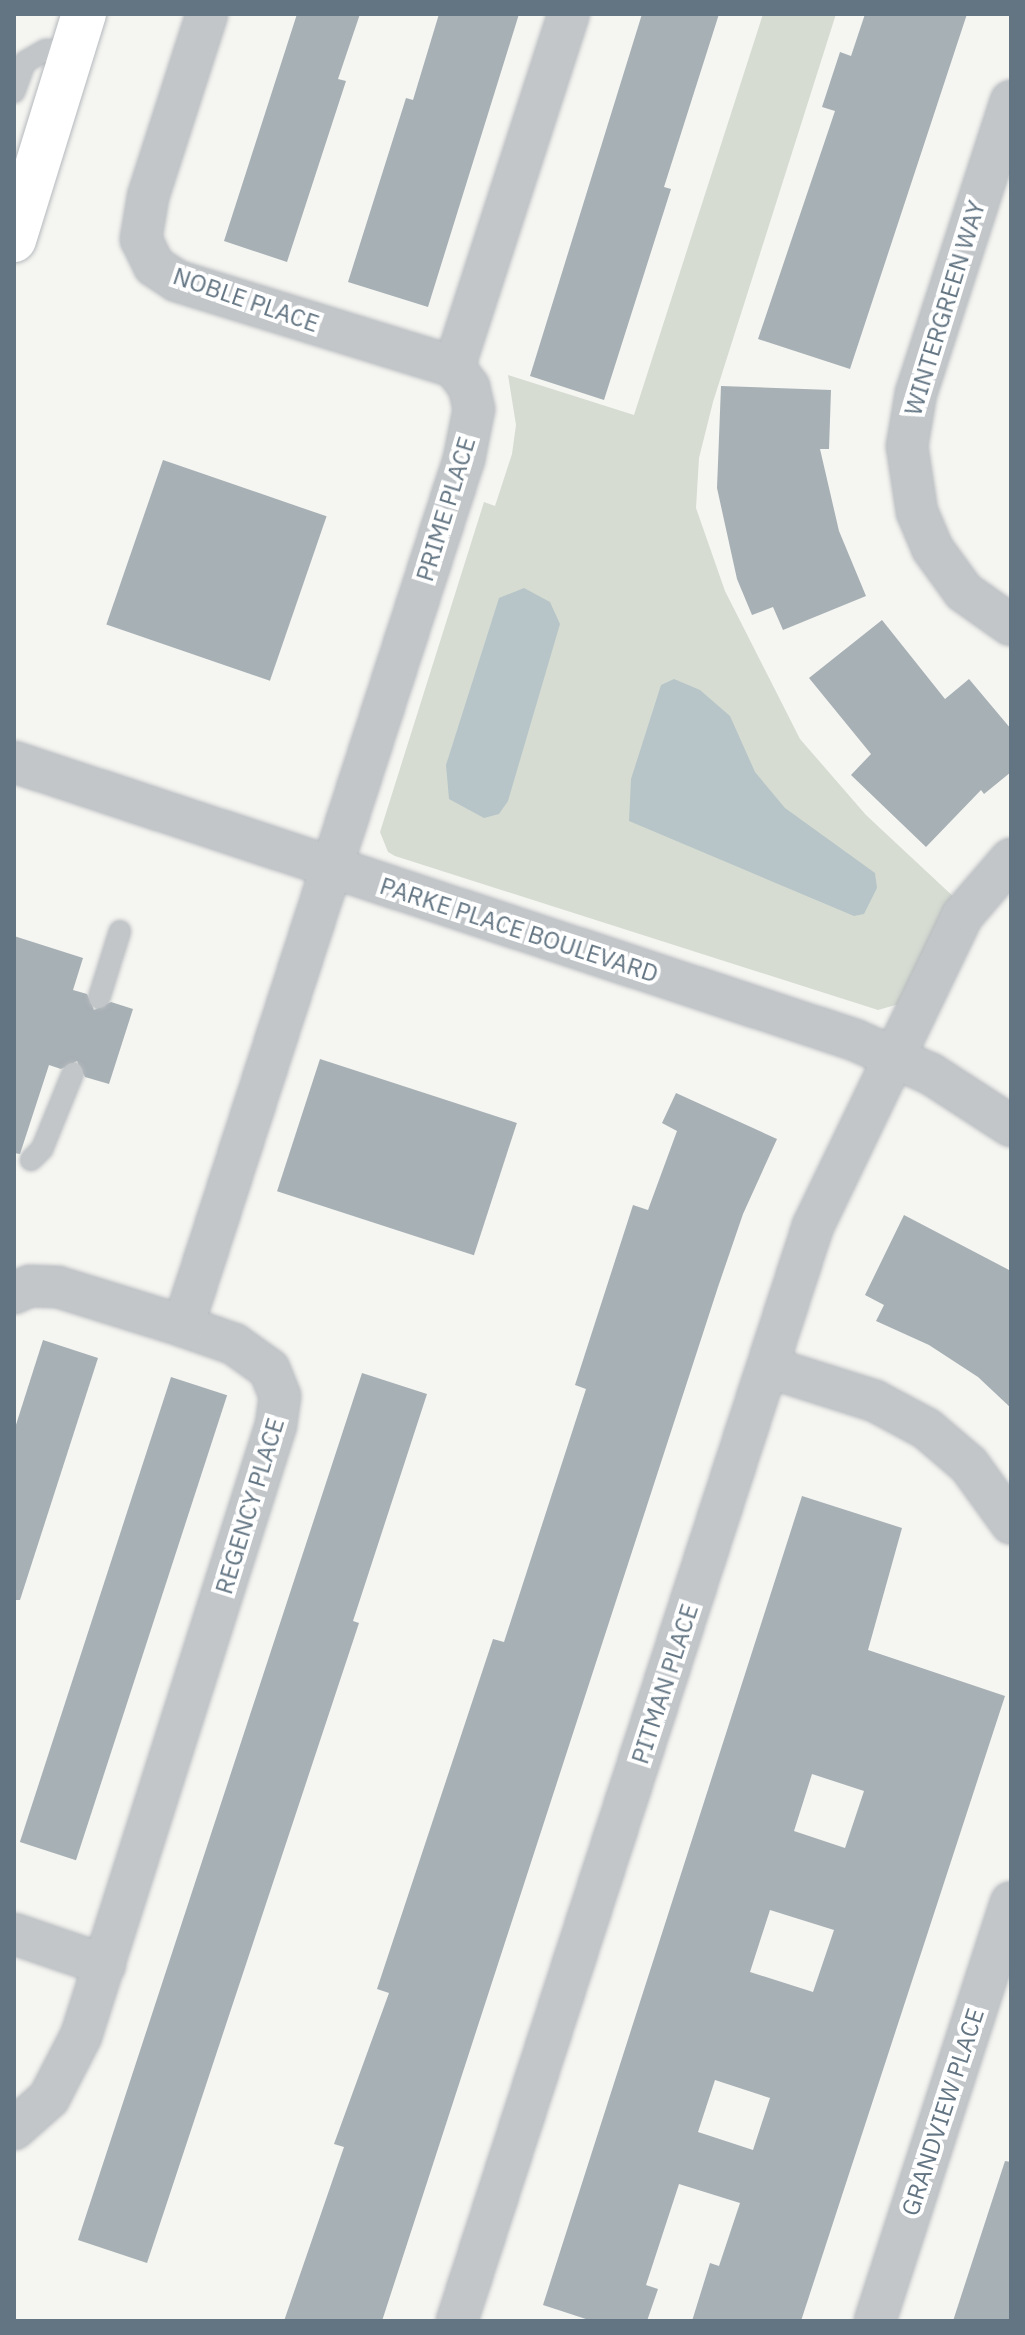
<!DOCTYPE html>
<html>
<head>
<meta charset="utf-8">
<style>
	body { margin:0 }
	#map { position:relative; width:1025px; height:2335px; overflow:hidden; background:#f5f5f1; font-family:"IBM Plex Sans",sans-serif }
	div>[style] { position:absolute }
	.green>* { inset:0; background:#d6dcd2 }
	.water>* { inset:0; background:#b7c5c8 }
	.building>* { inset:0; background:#a7b0b5; transform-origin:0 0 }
	.roads { filter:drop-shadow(0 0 2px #b5b9bd) drop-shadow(0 0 2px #b5b9bd) }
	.service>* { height:20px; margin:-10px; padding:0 10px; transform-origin:10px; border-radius:10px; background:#c2c6c9 }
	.minor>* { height:40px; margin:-20px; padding:0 20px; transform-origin:20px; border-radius:20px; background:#c2c6c9 }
	.primary>* { height:44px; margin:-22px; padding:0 22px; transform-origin:22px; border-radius:22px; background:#fff }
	span { translate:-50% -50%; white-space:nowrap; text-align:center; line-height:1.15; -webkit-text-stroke:8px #fff; paint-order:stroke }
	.street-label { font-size:24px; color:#637583 }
	.frame { position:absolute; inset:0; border:16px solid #637583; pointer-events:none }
</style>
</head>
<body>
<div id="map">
	<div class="green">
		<div style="clip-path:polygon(763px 14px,836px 14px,713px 402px,699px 458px,696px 508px,725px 591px,800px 739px,866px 815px,957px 900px,899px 1004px,878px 1010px,395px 856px,388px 852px,380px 832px,484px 502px,495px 506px,512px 454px,516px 425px,508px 375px,634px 415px)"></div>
	</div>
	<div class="water">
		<div style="clip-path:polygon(524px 588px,550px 602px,560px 624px,508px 801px,499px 814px,484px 818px,449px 799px,446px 765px,499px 598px)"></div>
		<div style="clip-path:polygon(674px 679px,700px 690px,730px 716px,755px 772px,785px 808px,875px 873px,877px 888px,864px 914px,854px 916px,629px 821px,631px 779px,661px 685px)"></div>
	</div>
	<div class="building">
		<div style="clip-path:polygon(297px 14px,360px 14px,338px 79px,346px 81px,287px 262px,224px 241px)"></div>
		<div style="clip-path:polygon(439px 14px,519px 14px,428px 307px,348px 282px,406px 98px,413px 100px)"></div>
		<div style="clip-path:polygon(642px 14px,719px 14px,664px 187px,671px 189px,604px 400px,530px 376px)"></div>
		<div style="clip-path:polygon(865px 14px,967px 14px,850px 369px,758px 339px,835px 111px,822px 107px,840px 52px,851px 56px)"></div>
		<div style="clip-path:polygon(721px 386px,831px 390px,829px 449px,820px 449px,839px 531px,866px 596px,783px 630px,773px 607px,752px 615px,737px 579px,717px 488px)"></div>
		<div style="left:163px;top:460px;width:173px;height:174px;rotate:19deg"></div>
		<div style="clip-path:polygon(882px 620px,945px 699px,969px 679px,1011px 729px,1011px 772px,984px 794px,981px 790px,926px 847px,851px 775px,871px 754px,809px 678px)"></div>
		<div style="clip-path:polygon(14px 936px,83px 958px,73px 990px,87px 994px,94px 1010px,111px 1002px,133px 1009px,109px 1084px,85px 1077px,77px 1061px,61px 1069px,49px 1065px,20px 1154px,14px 1153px)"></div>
		<div style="left:320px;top:1059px;width:207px;height:139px;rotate:18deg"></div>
		<div style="clip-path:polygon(676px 1093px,777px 1139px,743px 1214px,718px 1287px,382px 2321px,284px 2321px,344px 2147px,334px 2144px,389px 1993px,377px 1989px,493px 1639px,504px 1642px,586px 1389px,575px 1385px,633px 1205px,648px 1210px,677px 1131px,662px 1123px)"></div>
		<div style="clip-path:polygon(904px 1215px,1011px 1271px,1011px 1408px,978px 1377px,929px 1345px,876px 1321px,884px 1305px,865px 1295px)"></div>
		<div style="clip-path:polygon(43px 1340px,98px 1358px,20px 1600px,14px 1600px,14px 1431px)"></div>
		<div style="clip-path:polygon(362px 1373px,427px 1394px,353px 1621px,359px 1623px,147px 2263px,78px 2240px)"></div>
		<div style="left:171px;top:1377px;width:59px;height:489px;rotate:18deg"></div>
		<div style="clip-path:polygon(evenodd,802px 1496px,902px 1528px,868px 1650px,1005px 1696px,801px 2321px,692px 2321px,710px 2263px,719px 2266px,740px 2203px,679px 2184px,646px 2285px,658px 2289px,647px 2321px,592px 2321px,543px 2305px,802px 1496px,812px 1774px,864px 1791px,845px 1848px,794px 1831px,812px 1774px,802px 1496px,770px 1910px,834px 1930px,813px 1992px,750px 1972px,770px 1910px,802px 1496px,715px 2080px,770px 2098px,753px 2150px,698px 2132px,715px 2080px)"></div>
		<div style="clip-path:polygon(1005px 2161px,1011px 2162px,1011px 2321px,953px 2321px)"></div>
	</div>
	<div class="roads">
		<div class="service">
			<div style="left:14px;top:92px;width:32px;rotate:-70deg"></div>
			<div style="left:25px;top:62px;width:24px;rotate:-30deg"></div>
			<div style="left:46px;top:50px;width:27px;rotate:2deg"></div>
			<div style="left:99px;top:998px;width:70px;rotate:-72.6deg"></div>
			<div style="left:31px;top:1160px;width:16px;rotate:-45deg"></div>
			<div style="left:42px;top:1149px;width:82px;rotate:-67.8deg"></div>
		</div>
		<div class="minor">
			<div style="left:207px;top:14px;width:192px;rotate:107.9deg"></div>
			<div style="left:148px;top:197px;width:43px;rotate:99.5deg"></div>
			<div style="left:141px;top:239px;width:30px;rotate:64deg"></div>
			<div style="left:154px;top:266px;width:27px;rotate:33deg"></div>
			<div style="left:177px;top:281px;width:290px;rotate:17.2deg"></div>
			<div style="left:1011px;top:101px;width:307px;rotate:108deg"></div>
			<div style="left:916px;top:393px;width:54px;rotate:99.6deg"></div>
			<div style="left:907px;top:446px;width:67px;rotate:81.4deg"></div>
			<div style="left:917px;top:512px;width:39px;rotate:67deg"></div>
			<div style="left:932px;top:548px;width:54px;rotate:54deg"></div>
			<div style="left:964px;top:592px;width:57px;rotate:35.1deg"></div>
			<div style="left:14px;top:762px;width:886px;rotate:18.29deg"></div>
			<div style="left:855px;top:1040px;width:83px;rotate:24.1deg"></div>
			<div style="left:931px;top:1074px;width:95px;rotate:33deg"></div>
			<div style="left:14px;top:1293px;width:17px;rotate:-24deg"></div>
			<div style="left:30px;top:1286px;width:28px;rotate:2deg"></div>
			<div style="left:58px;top:1287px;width:131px;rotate:17.3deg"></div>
			<div style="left:768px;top:1367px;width:112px;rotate:17.6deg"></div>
			<div style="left:875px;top:1401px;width:59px;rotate:28.3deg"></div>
			<div style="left:927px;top:1429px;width:55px;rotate:40.6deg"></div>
			<div style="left:969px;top:1465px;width:72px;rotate:54.1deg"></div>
			<div style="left:14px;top:1934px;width:96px;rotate:18.8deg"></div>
			<div style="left:14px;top:2129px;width:47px;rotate:-41.5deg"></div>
			<div style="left:49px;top:2098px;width:70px;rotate:-62.7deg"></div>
			<div style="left:81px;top:2036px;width:641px;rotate:-72.3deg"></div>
			<div style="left:276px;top:1425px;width:29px;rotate:-82deg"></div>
			<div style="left:280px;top:1396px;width:29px;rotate:-112deg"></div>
			<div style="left:269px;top:1369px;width:43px;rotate:-144.5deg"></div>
			<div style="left:234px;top:1344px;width:54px;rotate:-160.6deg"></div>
			<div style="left:183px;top:1326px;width:911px;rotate:-72.04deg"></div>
			<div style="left:464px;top:459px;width:51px;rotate:-78.7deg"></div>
			<div style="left:474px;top:409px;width:23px;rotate:-103deg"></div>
			<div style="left:469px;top:387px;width:25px;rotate:-127deg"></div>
			<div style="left:454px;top:367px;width:371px;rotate:-72deg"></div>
			<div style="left:457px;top:2321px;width:1151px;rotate:-71.99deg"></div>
			<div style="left:813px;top:1226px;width:344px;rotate:-64.3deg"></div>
			<div style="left:962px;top:916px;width:75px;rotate:-49.3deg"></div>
			<div style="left:875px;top:2321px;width:440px;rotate:-72deg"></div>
		</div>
		<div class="primary">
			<div style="left:14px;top:240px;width:237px;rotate:-72.8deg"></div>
		</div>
	</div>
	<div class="street-label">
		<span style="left:246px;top:300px;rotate:19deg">NOBLE PLACE</span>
		<span style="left:945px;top:308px;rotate:-73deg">WINTERGREEN WAY</span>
		<span style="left:446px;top:509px;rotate:-73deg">PRIME PLACE</span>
		<span style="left:519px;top:930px;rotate:18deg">PARKE PLACE BOULEVARD</span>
		<span style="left:250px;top:1506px;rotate:-73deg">REGENCY PLACE</span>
		<span style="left:665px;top:1684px;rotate:-72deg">PITMAN PLACE</span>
		<span style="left:943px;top:2112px;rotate:-72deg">GRANDVIEW PLACE</span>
	</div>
	<div class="frame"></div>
</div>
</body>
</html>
